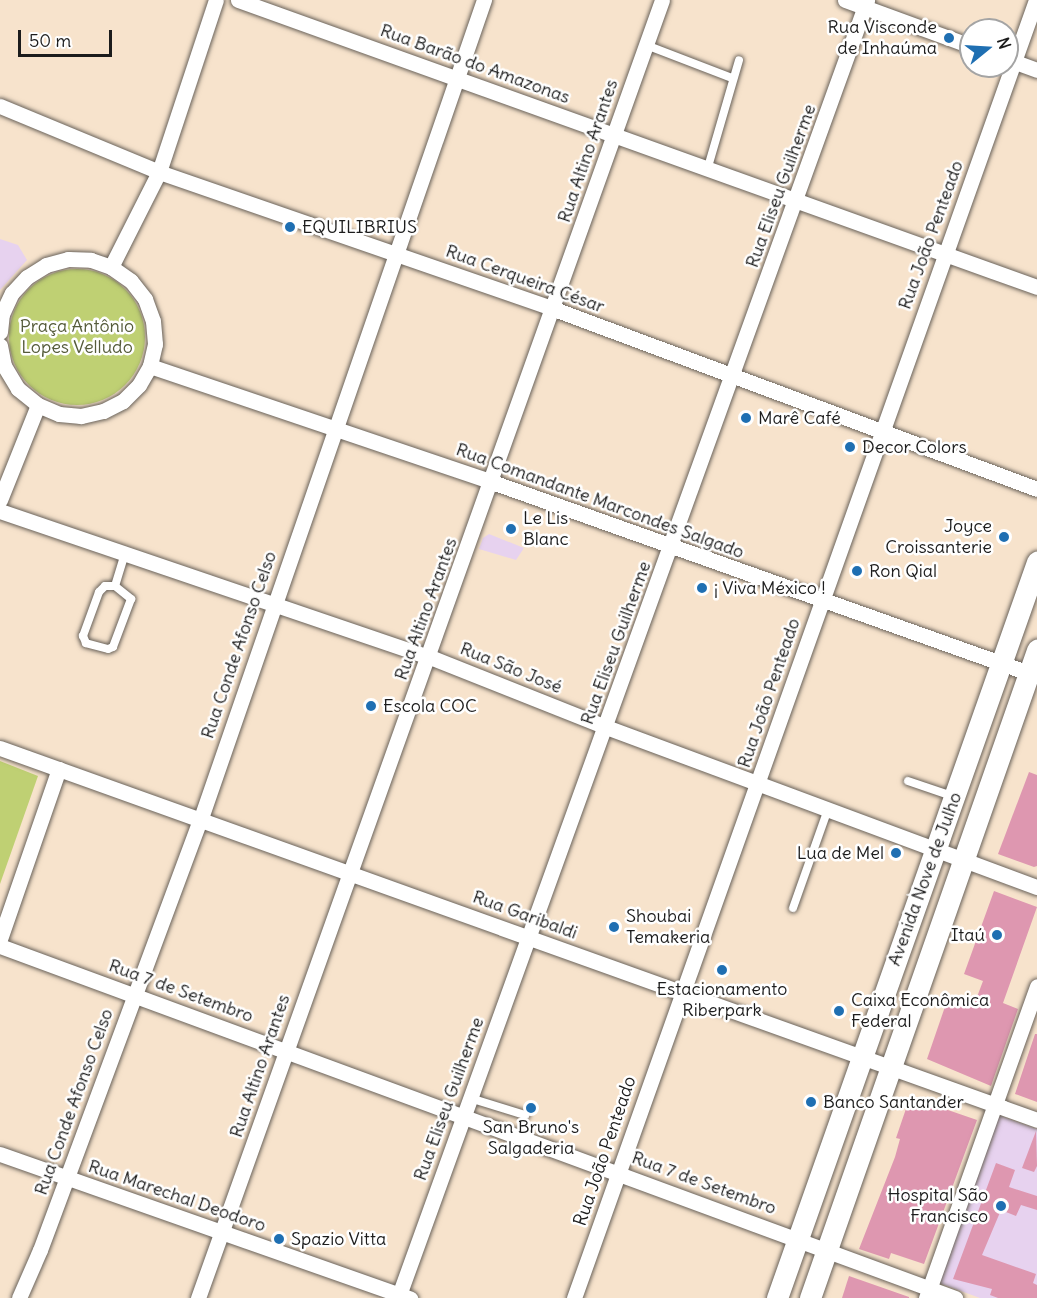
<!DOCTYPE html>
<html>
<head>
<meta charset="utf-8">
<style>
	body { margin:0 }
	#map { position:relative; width:1037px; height:1298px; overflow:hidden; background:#f7e3cc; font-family:Delius,sans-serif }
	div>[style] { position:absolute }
	.built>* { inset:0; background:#e7d2ef }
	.green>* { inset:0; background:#bfd073 }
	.round { border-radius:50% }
	.building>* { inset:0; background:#de97b0 }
	.roads { filter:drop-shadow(0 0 2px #69625a) drop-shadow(0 0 2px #69625a) }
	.service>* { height:8px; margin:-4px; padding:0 4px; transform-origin:4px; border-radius:4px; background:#fff }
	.minor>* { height:15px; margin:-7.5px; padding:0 7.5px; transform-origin:7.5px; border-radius:7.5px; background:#fff }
	.secondary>* { height:21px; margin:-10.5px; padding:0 10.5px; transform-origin:10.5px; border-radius:10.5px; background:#fff }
	.dots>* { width:16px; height:16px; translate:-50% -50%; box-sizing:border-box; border:3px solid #fff; border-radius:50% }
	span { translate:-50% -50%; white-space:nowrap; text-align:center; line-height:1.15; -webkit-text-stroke:5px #fff; paint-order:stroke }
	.poi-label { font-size:18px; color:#1c1c1c }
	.right { translate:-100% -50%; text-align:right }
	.left { translate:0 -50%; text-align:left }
	.street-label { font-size:18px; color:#1c1c1c }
	.park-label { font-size:18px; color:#555b3a }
	.north { position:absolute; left:959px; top:18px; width:60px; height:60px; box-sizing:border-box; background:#fff; border:2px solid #a4a4a4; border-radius:50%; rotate:72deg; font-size:16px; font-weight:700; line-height:24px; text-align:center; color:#1c1c1c }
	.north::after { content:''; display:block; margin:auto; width:21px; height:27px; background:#1f6fb2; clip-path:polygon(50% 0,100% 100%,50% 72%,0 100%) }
	.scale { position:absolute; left:18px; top:30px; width:94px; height:27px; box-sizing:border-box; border:3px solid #1c1c1c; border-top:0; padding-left:8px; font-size:18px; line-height:21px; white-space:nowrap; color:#1c1c1c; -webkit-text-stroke:4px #fff; paint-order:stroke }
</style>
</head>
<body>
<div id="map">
	<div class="built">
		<div style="clip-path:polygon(0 239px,18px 245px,27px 260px,0 290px)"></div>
		<div style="clip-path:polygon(489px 534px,524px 548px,516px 560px,479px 549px,483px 538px)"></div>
		<div style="clip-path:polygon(998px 1115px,1037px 1129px,1037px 1298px,980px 1298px,939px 1283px)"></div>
	</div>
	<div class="green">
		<div class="round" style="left:9px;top:269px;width:136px;height:136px"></div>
		<div style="clip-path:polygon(0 761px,38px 776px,0 884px)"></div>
	</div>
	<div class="building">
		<div style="clip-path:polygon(1029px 772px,1037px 775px,1037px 866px,1034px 867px,998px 854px)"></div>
		<div style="clip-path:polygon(994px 891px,1037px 907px,1003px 1003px,1018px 1009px,991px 1086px,927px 1059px,949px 995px,974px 1005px,983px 981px,964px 974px)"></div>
		<div style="clip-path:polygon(1035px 1034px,1037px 1034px,1037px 1102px,1015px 1094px)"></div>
		<div style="clip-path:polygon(910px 1097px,977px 1120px,924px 1264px,891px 1253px,889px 1259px,859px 1249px,895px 1157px,900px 1139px,896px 1138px)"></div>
		<div style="clip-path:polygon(1036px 1131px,1037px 1166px,1034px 1172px,1022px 1168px)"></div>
		<div style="clip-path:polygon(996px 1163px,1015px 1170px,1009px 1187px,1037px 1196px,1037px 1210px,1021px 1205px,1016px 1216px,1001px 1210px,982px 1255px,1036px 1274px,1033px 1283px,1037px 1285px,1037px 1298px,998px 1298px,990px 1295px,992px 1289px,953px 1279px)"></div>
		<div style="clip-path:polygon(849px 1276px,909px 1297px,909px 1298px,842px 1298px)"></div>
	</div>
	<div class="roads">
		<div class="service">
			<div style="left:646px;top:45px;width:92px;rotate:21deg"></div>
			<div style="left:708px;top:167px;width:111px;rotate:-73.8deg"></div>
			<div style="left:105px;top:586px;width:10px"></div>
			<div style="left:115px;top:586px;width:21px;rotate:39deg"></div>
			<div style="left:131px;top:599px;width:51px;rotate:110.6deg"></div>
			<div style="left:113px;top:647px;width:5px;rotate:158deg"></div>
			<div style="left:108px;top:649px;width:23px;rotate:-165deg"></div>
			<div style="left:86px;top:643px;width:8px;rotate:-113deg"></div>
			<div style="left:83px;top:636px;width:47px;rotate:-70deg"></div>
			<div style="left:99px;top:592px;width:8px;rotate:-45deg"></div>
			<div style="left:115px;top:586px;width:34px;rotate:-73deg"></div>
			<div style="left:908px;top:781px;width:46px;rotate:18.8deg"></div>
			<div style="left:793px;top:908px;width:105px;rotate:-70.5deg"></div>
			<div style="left:470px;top:1098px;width:58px;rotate:17.2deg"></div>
		</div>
		<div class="minor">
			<div style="left:238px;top:0;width:849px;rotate:19.76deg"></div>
			<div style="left:845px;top:0;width:134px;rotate:20.1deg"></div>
			<div style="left:1007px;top:59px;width:32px;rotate:20deg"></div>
			<div style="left:0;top:106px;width:172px;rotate:22.5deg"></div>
			<div style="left:159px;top:172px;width:418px;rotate:19.1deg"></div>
			<div style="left:554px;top:309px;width:515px;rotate:20.44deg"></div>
			<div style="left:111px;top:267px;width:106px;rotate:-63.2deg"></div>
			<div style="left:159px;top:172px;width:181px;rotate:-71.7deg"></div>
			<div style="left:0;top:332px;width:18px;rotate:-84deg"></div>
			<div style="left:2px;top:314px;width:23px;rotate:-65deg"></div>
			<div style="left:12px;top:293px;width:22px;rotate:-47deg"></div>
			<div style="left:27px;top:277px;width:22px;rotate:-32deg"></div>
			<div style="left:46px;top:265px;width:23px;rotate:-15deg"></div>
			<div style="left:68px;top:259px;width:23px;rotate:2deg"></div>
			<div style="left:91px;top:260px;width:21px;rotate:19deg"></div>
			<div style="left:111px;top:267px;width:24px;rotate:35deg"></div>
			<div style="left:131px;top:281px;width:23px;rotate:52deg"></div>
			<div style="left:145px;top:299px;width:23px;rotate:70deg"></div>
			<div style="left:153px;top:321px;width:23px;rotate:85deg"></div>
			<div style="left:155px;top:344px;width:23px;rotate:103deg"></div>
			<div style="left:150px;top:366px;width:22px;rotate:120deg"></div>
			<div style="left:139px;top:385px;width:23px;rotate:135deg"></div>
			<div style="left:123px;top:401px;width:22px;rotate:153deg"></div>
			<div style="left:103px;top:411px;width:23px;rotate:167deg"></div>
			<div style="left:81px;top:416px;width:22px;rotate:-175deg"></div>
			<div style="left:59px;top:414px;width:23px;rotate:-157deg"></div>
			<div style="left:38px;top:405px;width:26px;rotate:-141deg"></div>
			<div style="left:18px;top:389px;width:27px;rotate:-121deg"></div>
			<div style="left:4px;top:366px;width:21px;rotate:-101deg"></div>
			<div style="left:150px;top:366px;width:361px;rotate:18.7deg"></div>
			<div style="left:492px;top:482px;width:578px;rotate:19.59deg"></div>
			<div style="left:0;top:500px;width:102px;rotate:-68.2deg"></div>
			<div style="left:0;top:511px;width:454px;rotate:18.8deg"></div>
			<div style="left:430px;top:657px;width:189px;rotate:21.7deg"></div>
			<div style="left:606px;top:727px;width:460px;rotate:20.4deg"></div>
			<div style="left:0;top:748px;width:1102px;rotate:19.73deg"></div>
			<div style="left:0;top:939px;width:180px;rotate:-70.9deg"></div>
			<div style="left:0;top:946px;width:1018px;rotate:20.23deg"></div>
			<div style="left:0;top:1154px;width:435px;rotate:19.4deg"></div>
			<div style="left:19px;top:1298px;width:52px;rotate:-66.4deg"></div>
			<div style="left:40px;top:1250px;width:461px;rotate:-69.6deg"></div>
			<div style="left:201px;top:818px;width:866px;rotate:-70.92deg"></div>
			<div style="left:198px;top:1298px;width:1378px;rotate:-70.33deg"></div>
			<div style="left:398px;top:1298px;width:1380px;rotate:-70.13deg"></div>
			<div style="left:574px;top:1298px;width:1378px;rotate:-70.41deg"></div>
			<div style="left:926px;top:1298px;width:331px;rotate:-70.4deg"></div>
		</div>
		<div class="secondary">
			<div style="left:777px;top:1298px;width:781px;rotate:-70.54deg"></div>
			<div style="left:810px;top:1298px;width:687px;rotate:-70.69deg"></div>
		</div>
	</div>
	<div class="dots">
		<div style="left:949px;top:38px;background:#1f6fb2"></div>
		<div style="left:290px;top:227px;background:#1f6fb2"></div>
		<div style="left:746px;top:418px;background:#1f6fb2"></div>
		<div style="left:850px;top:447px;background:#1f6fb2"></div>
		<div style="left:511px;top:529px;background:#1f6fb2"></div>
		<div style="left:1004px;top:537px;background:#1f6fb2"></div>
		<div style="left:857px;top:571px;background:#1f6fb2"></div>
		<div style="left:702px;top:588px;background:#1f6fb2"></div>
		<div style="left:371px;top:706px;background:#1f6fb2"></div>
		<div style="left:896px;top:853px;background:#1f6fb2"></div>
		<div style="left:614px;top:927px;background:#1f6fb2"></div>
		<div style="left:997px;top:935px;background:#1f6fb2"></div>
		<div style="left:722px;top:970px;background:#1f6fb2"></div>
		<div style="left:839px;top:1011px;background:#1f6fb2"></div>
		<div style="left:811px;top:1102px;background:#1f6fb2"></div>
		<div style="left:531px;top:1108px;background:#1f6fb2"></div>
		<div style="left:1001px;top:1206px;background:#1f6fb2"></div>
		<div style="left:279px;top:1239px;background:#1f6fb2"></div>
	</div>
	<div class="poi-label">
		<span class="right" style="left:937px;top:38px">Rua Visconde<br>de Inhaúma</span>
		<span class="left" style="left:302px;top:227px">EQUILIBRIUS</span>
		<span class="left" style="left:758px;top:418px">Marê Café</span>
		<span class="left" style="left:862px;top:447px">Decor Colors</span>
		<span class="left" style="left:523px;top:529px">Le Lis<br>Blanc</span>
		<span class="right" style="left:992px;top:537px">Joyce<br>Croissanterie</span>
		<span class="left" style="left:869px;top:571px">Ron Qial</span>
		<span class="left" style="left:714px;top:588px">¡ Viva México !</span>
		<span class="left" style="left:383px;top:706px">Escola COC</span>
		<span class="right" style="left:884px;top:853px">Lua de Mel</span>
		<span class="left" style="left:626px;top:927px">Shoubai<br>Temakeria</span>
		<span class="right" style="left:985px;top:935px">Itaú</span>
		<span style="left:722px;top:1000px">Estacionamento<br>Riberpark</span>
		<span class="left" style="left:851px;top:1011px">Caixa Econômica<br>Federal</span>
		<span class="left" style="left:823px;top:1102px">Banco Santander</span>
		<span style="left:531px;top:1138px">San Bruno's<br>Salgaderia</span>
		<span class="right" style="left:988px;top:1206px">Hospital São<br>Francisco</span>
		<span class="left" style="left:291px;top:1239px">Spazio Vitta</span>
	</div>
	<div class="street-label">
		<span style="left:475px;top:64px;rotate:20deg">Rua Barão do Amazonas</span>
		<span style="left:588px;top:151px;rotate:-71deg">Rua Altino Arantes</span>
		<span style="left:781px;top:186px;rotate:-70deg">Rua Eliseu Guilherme</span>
		<span style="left:931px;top:235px;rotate:-70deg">Rua João Penteado</span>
		<span style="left:525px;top:279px;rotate:20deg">Rua Cerqueira César</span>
		<span style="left:600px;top:501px;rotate:20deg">Rua Comandante Marcondes Salgado</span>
		<span style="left:426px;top:609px;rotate:-70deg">Rua Altino Arantes</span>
		<span style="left:616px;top:643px;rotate:-70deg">Rua Eliseu Guilherme</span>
		<span style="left:239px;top:645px;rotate:-71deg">Rua Conde Afonso Celso</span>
		<span style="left:511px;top:668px;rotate:22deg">Rua São José</span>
		<span style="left:769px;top:693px;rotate:-71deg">Rua João Penteado</span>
		<span style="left:925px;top:879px;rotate:-70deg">Avenida Nove de Julho</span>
		<span style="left:525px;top:915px;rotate:20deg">Rua Garibaldi</span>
		<span style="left:181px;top:991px;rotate:20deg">Rua 7 de Setembro</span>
		<span style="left:260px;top:1066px;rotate:-71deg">Rua Altino Arantes</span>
		<span style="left:449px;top:1099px;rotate:-70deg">Rua Eliseu Guilherme</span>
		<span style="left:74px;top:1102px;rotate:-70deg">Rua Conde Afonso Celso</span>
		<span style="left:605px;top:1151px;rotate:-71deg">Rua João Penteado</span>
		<span style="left:704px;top:1183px;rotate:20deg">Rua 7 de Setembro</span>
		<span style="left:177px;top:1196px;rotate:19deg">Rua Marechal Deodoro</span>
	</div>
	<div class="park-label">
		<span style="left:77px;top:337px">Praça Antônio<br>Lopes Velludo</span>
	</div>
	<div class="north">N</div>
	<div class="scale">50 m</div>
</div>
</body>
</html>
